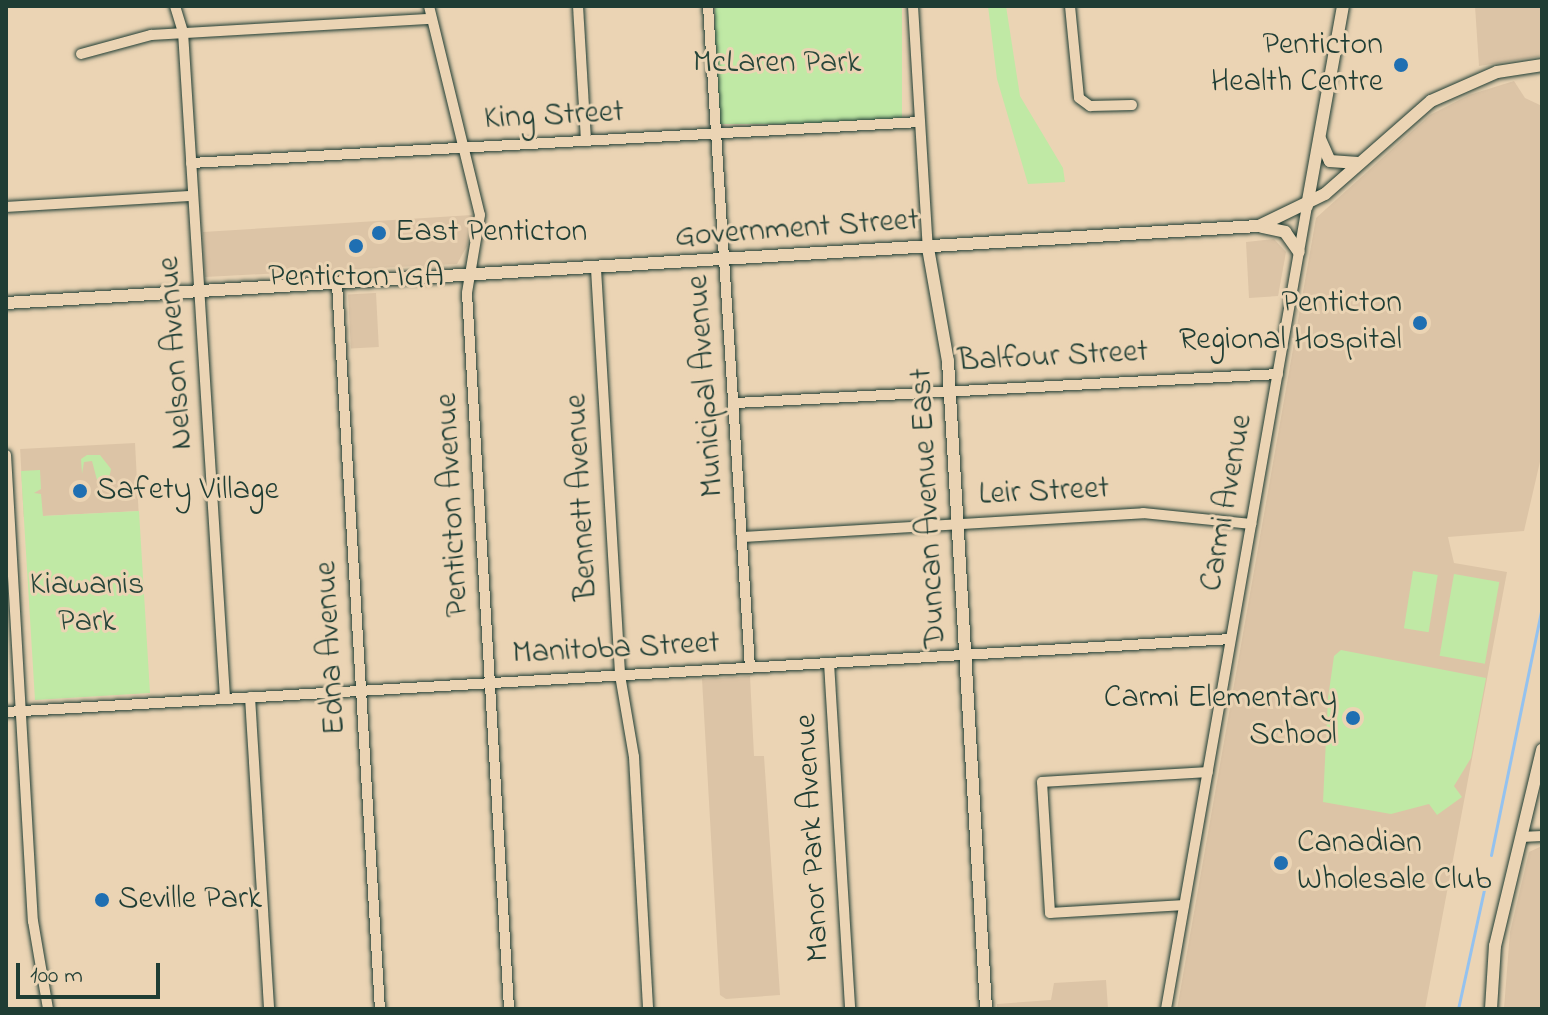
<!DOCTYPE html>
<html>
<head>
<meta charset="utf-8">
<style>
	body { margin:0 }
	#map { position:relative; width:1548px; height:1015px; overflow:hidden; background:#ebd4b4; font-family:"Indie Flower",sans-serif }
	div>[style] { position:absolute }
	.built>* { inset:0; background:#dcc4a6; transform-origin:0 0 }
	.green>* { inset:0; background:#c0e9a5; transform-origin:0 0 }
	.stream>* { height:3px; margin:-1.5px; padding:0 1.5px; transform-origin:1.5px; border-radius:1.5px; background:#94c2ef }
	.roads { filter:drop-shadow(0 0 2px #1f3d34) drop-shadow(0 0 2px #1f3d34) }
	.minor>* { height:10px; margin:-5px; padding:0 5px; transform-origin:5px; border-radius:5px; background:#ebd4b4 }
	.tertiary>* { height:12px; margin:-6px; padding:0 6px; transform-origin:6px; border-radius:6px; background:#ebd4b4 }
	.dots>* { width:22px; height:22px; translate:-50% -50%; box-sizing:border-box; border:4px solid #ebd4b4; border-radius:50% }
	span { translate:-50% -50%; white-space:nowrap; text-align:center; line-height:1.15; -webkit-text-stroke:6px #ebd4b4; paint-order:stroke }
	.poi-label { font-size:32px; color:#1f3d34 }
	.right { translate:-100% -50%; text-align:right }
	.left { translate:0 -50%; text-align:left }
	.park-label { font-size:32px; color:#27463a }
	.street-label { font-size:32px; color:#1f3d34 }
	.frame { position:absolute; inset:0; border:8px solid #1f3d34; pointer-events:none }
	.scale { position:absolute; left:16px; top:963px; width:144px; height:36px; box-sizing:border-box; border:4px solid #1f3d34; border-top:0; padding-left:10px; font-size:24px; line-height:28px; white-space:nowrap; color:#1f3d34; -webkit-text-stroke:6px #ebd4b4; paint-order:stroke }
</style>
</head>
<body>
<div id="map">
	<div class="built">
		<div style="clip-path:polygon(1475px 6px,1542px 6px,1542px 56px,1479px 66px)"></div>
		<div style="clip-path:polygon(1514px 81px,1525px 98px,1542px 106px,1542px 453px,1524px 531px,1448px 537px,1454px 563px,1507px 572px,1425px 1009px,1177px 1009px,1316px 218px,1430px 115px,1469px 95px)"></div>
		<div style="clip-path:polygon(472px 215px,467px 246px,457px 264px,205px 277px,203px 232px)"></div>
		<div style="clip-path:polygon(1274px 239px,1286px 252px,1278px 296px,1249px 298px,1246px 242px)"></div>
		<div style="left:376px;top:293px;width:54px;height:28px;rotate:87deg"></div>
		<div style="left:135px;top:443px;width:68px;height:115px;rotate:87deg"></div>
		<div style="clip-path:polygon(750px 676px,754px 756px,764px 756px,780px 995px,726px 999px,720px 995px,702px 679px)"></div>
		<div style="clip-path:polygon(1542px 846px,1542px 1009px,1504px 1009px,1510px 932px,1529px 852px)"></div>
		<div style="clip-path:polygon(1106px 980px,1108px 1009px,997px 1009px,997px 1004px,1051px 1000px,1054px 983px)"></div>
	</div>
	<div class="green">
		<div style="left:715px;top:6px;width:187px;height:118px"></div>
		<div style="clip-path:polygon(988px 6px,1006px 6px,1020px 96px,1063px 168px,1065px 182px,1028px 184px,997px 79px)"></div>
		<div style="clip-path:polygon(87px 455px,100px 455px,111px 469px,108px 484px,97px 480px,92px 461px,84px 462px,82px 474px,81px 459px)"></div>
		<div style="clip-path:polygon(40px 470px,41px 489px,34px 493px,41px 494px,43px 516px,139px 511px,150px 693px,35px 700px,21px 471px)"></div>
		<div style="left:1413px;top:571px;width:25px;height:58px;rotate:9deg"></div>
		<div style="left:1454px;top:574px;width:46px;height:83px;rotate:10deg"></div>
		<div style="clip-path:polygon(1341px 650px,1486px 678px,1471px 758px,1454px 786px,1462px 797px,1437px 815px,1429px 804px,1391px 814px,1323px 802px,1328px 698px,1334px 656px)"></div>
	</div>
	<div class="stream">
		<div style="left:1491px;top:855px;width:254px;rotate:-78.4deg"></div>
		<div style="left:1458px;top:1009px;width:131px;rotate:-77.7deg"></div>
	</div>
	<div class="roads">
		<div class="minor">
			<div style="left:175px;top:6px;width:27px;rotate:73deg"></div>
			<div style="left:183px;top:32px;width:667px;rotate:86.39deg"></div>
			<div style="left:429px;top:6px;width:215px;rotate:76.3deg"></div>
			<div style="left:480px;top:215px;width:79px;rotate:99.5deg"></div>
			<div style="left:467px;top:293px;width:717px;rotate:86.64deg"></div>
			<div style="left:578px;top:6px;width:135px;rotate:86.6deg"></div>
			<div style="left:708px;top:6px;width:663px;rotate:86.37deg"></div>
			<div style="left:913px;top:6px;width:242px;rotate:86.5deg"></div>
			<div style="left:1070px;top:6px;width:92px;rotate:84.4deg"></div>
			<div style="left:1079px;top:98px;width:14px;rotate:36deg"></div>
			<div style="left:1090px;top:106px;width:42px;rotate:-1.4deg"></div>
			<div style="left:81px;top:54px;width:73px;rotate:-15.2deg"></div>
			<div style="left:151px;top:35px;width:281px;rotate:-3.3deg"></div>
			<div style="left:191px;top:163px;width:729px;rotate:-3.22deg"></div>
			<div style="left:6px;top:207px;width:187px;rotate:-3.4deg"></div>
			<div style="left:596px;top:269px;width:407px;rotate:86.6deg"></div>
			<div style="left:620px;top:675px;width:83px;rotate:80.3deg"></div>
			<div style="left:634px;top:757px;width:252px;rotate:86.8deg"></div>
			<div style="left:337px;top:284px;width:726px;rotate:86.61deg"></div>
			<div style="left:736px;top:403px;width:543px;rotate:-3.06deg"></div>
			<div style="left:6px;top:455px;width:467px;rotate:86.7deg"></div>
			<div style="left:33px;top:921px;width:89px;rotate:80.3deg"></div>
			<div style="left:743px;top:537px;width:401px;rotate:-3.4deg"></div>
			<div style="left:1143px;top:513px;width:109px;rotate:5.8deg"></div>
			<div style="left:829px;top:663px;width:347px;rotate:86.5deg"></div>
			<div style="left:250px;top:697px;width:313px;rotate:86.5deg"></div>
			<div style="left:6px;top:712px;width:1226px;rotate:-3.41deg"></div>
			<div style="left:1521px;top:837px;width:21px;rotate:-3deg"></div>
			<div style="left:1184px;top:905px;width:134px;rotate:176.6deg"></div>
			<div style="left:1050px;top:913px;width:131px;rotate:-93.5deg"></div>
			<div style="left:1042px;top:782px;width:166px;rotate:-3.4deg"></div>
			<div style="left:1166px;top:1009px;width:815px;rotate:-80.04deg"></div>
		</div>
		<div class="tertiary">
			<div style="left:1320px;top:139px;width:24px;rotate:66deg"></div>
			<div style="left:1330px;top:161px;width:28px;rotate:4deg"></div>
			<div style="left:1307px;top:206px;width:203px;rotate:-79.8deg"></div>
			<div style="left:1262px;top:227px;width:24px;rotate:12deg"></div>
			<div style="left:1285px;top:232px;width:24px;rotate:55deg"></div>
			<div style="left:928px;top:248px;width:115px;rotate:80deg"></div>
			<div style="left:948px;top:361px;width:649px;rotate:86.64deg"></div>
			<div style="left:6px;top:303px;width:1255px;rotate:-3.52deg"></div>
			<div style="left:1259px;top:226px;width:73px;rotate:-25.9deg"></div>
			<div style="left:1325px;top:194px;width:141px;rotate:-41.3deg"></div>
			<div style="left:1431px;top:101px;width:72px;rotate:-23.7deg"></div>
			<div style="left:1497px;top:72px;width:46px;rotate:-8.8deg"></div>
			<div style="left:1491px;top:1009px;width:63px;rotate:-86.4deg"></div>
			<div style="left:1495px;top:946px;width:202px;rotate:-76.5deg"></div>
		</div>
	</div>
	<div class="dots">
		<div style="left:1401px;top:65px;background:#1f6fb2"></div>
		<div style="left:379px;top:233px;background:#1f6fb2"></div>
		<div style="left:356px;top:246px;background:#1f6fb2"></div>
		<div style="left:1420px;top:323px;background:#1f6fb2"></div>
		<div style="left:80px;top:491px;background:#1f6fb2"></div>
		<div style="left:1353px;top:718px;background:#1f6fb2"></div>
		<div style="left:1281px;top:863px;background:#1f6fb2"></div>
		<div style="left:102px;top:900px;background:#1f6fb2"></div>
	</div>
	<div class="poi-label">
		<span class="right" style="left:1383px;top:65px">Penticton<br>Health Centre</span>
		<span class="left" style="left:395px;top:233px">East Penticton</span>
		<span style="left:356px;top:278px">Penticton IGA</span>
		<span class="right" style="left:1402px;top:323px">Penticton<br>Regional Hospital</span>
		<span class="left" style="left:96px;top:491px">Safety Village</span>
		<span class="right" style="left:1337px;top:718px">Carmi Elementary<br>School</span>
		<span class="left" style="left:1297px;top:863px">Canadian<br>Wholesale Club</span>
		<span class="left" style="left:118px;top:900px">Seville Park</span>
	</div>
	<div class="park-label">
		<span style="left:777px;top:64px">McLaren Park</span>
		<span style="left:87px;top:605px">Kiawanis<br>Park</span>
	</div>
	<div class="street-label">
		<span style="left:554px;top:117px;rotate:-3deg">King Street</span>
		<span style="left:797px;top:230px;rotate:-4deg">Government Street</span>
		<span style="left:177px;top:353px;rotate:-94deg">Nelson Avenue</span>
		<span style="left:1053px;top:358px;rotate:-3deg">Balfour Street</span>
		<span style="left:707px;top:386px;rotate:-94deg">Municipal Avenue</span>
		<span style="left:1044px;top:493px;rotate:-3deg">Leir Street</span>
		<span style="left:583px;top:497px;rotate:-93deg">Bennett Avenue</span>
		<span style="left:1228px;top:503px;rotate:-80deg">Carmi Avenue</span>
		<span style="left:454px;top:505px;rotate:-93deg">Penticton Avenue</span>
		<span style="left:930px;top:508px;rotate:-93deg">Duncan Avenue East</span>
		<span style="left:332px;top:648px;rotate:-93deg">Edna Avenue</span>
		<span style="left:616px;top:650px;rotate:-3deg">Manitoba Street</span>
		<span style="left:814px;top:838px;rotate:-93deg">Manor Park Avenue</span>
	</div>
	<div class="frame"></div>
	<div class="scale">100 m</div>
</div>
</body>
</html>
